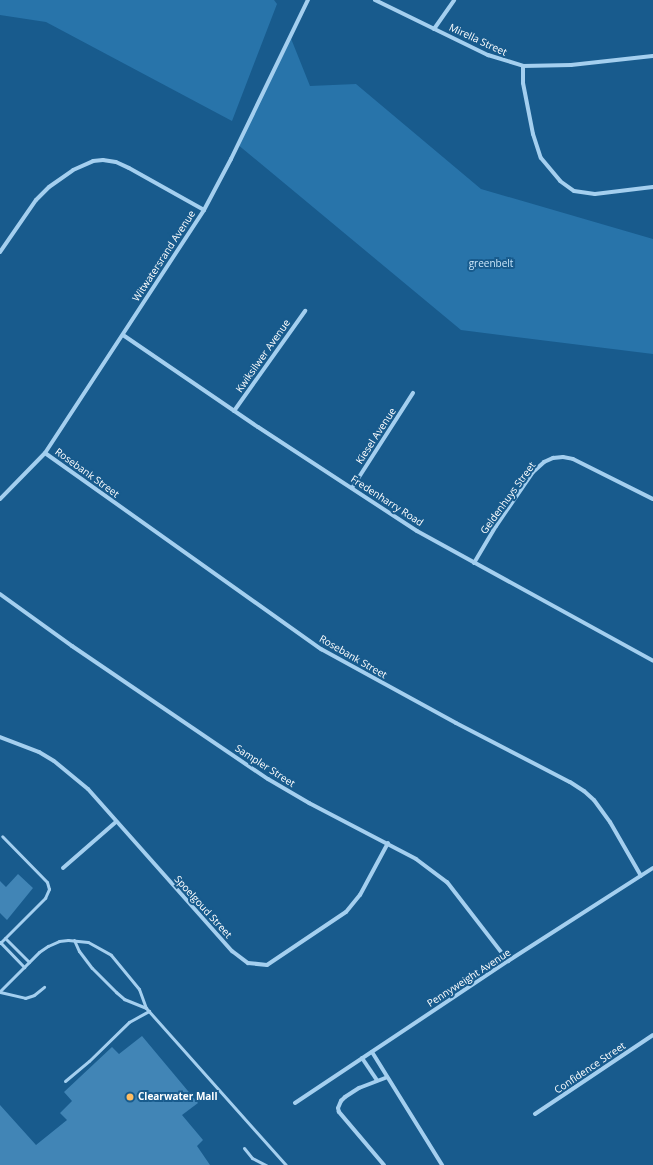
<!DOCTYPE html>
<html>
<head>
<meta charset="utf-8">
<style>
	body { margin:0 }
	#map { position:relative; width:653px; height:1165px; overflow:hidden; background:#185b8d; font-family:"Open Sans",sans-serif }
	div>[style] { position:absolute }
	.green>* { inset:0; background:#2874aa }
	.building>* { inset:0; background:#4185b6 }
	.lane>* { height:3px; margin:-1.5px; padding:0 1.5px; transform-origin:1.5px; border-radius:1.5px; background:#a4cfef }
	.street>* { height:4px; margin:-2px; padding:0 2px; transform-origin:2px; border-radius:2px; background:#a4cfef }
	.dots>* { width:11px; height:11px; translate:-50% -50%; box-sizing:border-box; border:2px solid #185b8d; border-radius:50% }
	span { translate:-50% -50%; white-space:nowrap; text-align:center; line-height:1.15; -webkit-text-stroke:4px #185b8d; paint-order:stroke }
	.street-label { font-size:10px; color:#fff }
	.park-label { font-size:10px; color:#cae6fa }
	.poi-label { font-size:10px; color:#fff; font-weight:700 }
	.left { translate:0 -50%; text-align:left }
</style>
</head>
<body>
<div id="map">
	<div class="green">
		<div style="clip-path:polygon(0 0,274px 0,277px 4px,232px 121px,46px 22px,0 15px)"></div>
		<div style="clip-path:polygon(290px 36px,310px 86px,356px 84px,481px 189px,653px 239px,653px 354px,461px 330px,237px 144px)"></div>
	</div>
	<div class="building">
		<div style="clip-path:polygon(18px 874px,33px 888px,7px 920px,0 913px,0 881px,6px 887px)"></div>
		<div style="clip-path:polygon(142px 1036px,198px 1103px,182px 1115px,203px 1140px,197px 1146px,210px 1165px,0 1165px,0 1105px,36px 1145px,67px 1120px,60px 1113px,72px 1101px,64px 1092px,112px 1047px,119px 1054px)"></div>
	</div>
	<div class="lane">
		<div style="left:5px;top:938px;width:34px;rotate:45deg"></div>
		<div style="left:74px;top:940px;width:12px;rotate:66deg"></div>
		<div style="left:79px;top:951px;width:21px;rotate:53deg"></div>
		<div style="left:92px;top:968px;width:34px;rotate:45deg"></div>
		<div style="left:116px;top:992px;width:11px;rotate:41deg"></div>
		<div style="left:124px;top:999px;width:24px;rotate:22deg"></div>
		<div style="left:0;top:942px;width:35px;rotate:46deg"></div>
		<div style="left:0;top:943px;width:64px;rotate:-45deg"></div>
		<div style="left:45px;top:898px;width:10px;rotate:-66deg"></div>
		<div style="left:49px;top:889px;width:7px;rotate:-106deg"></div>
		<div style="left:47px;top:882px;width:64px;rotate:-134.4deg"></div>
		<div style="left:0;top:991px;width:55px;rotate:-45deg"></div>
		<div style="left:39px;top:952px;width:11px;rotate:-34deg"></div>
		<div style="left:48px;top:946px;width:12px;rotate:-24deg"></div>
		<div style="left:59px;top:941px;width:9px;rotate:-6deg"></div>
		<div style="left:68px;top:940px;width:20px;rotate:6deg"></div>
		<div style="left:88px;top:942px;width:26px;rotate:29deg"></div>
		<div style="left:111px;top:955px;width:44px;rotate:50.5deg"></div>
		<div style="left:139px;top:989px;width:20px;rotate:70deg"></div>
		<div style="left:146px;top:1008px;width:210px;rotate:48.3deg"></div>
		<div style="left:0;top:992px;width:26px;rotate:13deg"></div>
		<div style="left:25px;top:998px;width:9px;rotate:-18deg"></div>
		<div style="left:34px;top:995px;width:13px;rotate:-39deg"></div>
		<div style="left:65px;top:1081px;width:31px;rotate:-40deg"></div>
		<div style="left:89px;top:1061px;width:56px;rotate:-44.3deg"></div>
		<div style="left:129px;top:1022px;width:23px;rotate:-29deg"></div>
		<div style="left:244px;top:1148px;width:13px;rotate:51deg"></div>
		<div style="left:252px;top:1158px;width:16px;rotate:27deg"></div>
	</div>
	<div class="street">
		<div style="left:375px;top:0;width:126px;rotate:26deg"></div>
		<div style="left:488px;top:55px;width:37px;rotate:17deg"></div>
		<div style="left:523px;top:66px;width:48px;rotate:-1.2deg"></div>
		<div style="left:571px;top:65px;width:82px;rotate:-6.3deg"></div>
		<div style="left:434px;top:29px;width:35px;rotate:-55deg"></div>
		<div style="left:523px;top:66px;width:17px;rotate:90deg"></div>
		<div style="left:523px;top:83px;width:52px;rotate:78.9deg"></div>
		<div style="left:533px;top:134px;width:25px;rotate:72deg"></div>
		<div style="left:541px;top:158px;width:30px;rotate:50deg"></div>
		<div style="left:560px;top:181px;width:17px;rotate:36deg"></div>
		<div style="left:574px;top:191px;width:21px;rotate:8deg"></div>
		<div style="left:595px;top:194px;width:58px;rotate:-6.9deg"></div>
		<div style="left:0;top:252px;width:63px;rotate:-55.3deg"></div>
		<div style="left:36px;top:200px;width:18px;rotate:-45deg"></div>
		<div style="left:49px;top:187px;width:29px;rotate:-35deg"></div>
		<div style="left:73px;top:170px;width:22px;rotate:-24deg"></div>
		<div style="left:93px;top:161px;width:10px;rotate:-6deg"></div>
		<div style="left:103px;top:160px;width:13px;rotate:9deg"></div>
		<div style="left:116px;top:162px;width:14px;rotate:25deg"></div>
		<div style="left:129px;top:168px;width:86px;rotate:29.2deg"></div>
		<div style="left:123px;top:335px;width:163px;rotate:34.3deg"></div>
		<div style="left:258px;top:427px;width:190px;rotate:33.2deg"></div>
		<div style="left:417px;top:531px;width:269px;rotate:28.8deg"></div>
		<div style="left:234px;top:411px;width:123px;rotate:-54.6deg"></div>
		<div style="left:45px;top:453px;width:339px;rotate:35.4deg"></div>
		<div style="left:321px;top:649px;width:154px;rotate:28.7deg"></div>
		<div style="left:456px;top:723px;width:128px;rotate:27.4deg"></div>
		<div style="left:570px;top:782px;width:17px;rotate:33deg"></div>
		<div style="left:584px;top:791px;width:13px;rotate:42deg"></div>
		<div style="left:594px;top:800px;width:27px;rotate:54deg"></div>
		<div style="left:610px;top:822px;width:62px;rotate:60.1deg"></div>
		<div style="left:352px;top:488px;width:113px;rotate:-57.3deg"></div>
		<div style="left:0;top:499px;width:64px;rotate:-45.6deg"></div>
		<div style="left:45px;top:453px;width:290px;rotate:-56.8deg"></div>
		<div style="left:204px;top:210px;width:58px;rotate:-62.1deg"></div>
		<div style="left:231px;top:159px;width:177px;rotate:-64.2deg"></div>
		<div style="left:474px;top:563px;width:43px;rotate:-59.3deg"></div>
		<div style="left:496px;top:526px;width:65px;rotate:-55.6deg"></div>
		<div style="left:533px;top:472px;width:15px;rotate:-42deg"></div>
		<div style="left:544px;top:462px;width:10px;rotate:-24deg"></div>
		<div style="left:553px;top:458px;width:10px;rotate:-6deg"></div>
		<div style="left:563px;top:457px;width:10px;rotate:11deg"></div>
		<div style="left:573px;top:459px;width:89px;rotate:26.6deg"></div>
		<div style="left:0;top:594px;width:89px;rotate:35.8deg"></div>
		<div style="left:72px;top:646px;width:237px;rotate:34.2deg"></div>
		<div style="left:268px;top:779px;width:48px;rotate:30.3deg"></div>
		<div style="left:309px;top:803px;width:121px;rotate:27.6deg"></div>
		<div style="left:416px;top:859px;width:39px;rotate:37deg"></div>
		<div style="left:447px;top:882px;width:100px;rotate:52.3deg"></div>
		<div style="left:0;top:737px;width:42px;rotate:21deg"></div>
		<div style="left:39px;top:752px;width:17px;rotate:31deg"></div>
		<div style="left:54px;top:761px;width:44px;rotate:39.5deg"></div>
		<div style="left:88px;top:789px;width:217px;rotate:48.4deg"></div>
		<div style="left:232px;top:951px;width:20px;rotate:37deg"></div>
		<div style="left:248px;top:963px;width:19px;rotate:6deg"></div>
		<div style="left:267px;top:965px;width:95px;rotate:-33.9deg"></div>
		<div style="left:346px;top:912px;width:22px;rotate:-51deg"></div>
		<div style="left:360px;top:895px;width:59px;rotate:-61.7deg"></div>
		<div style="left:63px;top:868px;width:70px;rotate:-41deg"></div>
		<div style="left:372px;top:1052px;width:133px;rotate:58.2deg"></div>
		<div style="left:362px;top:1058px;width:27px;rotate:56deg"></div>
		<div style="left:295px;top:1103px;width:256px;rotate:-33.7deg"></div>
		<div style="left:508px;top:961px;width:172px;rotate:-32.7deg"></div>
		<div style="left:535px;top:1114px;width:142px;rotate:-33.8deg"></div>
		<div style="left:384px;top:1165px;width:70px;rotate:-130.3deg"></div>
		<div style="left:339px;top:1112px;width:4px;rotate:-104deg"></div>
		<div style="left:338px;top:1108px;width:8px;rotate:-67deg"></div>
		<div style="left:341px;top:1101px;width:6px;rotate:-45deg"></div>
		<div style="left:345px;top:1097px;width:17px;rotate:-33deg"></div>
		<div style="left:359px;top:1088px;width:30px;rotate:-21deg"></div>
	</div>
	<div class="dots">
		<div style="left:130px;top:1097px;background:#ffbd62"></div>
	</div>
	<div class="street-label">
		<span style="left:478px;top:40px;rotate:25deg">Mirella Street</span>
		<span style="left:164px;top:256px;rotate:-57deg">Witwatersrand Avenue</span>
		<span style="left:263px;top:356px;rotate:-55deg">Kwiksilwer Avenue</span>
		<span style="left:376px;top:436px;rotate:-57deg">Kiesel Avenue</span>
		<span style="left:87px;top:473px;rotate:36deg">Rosebank Street</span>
		<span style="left:508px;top:498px;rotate:-54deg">Geldenhuys Street</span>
		<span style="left:387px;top:501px;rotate:33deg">Fredenharry Road</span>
		<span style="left:353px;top:657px;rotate:30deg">Rosebank Street</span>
		<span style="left:265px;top:766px;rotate:33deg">Sampler Street</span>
		<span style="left:203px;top:907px;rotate:48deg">Spoelgoud Street</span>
		<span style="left:469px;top:978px;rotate:-33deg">Pennyweight Avenue</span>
		<span style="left:590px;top:1068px;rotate:-34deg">Confidence Street</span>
	</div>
	<div class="park-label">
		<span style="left:491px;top:264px">greenbelt</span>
	</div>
	<div class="poi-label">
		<span class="left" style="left:138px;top:1097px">Clearwater Mall</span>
	</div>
</div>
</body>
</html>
